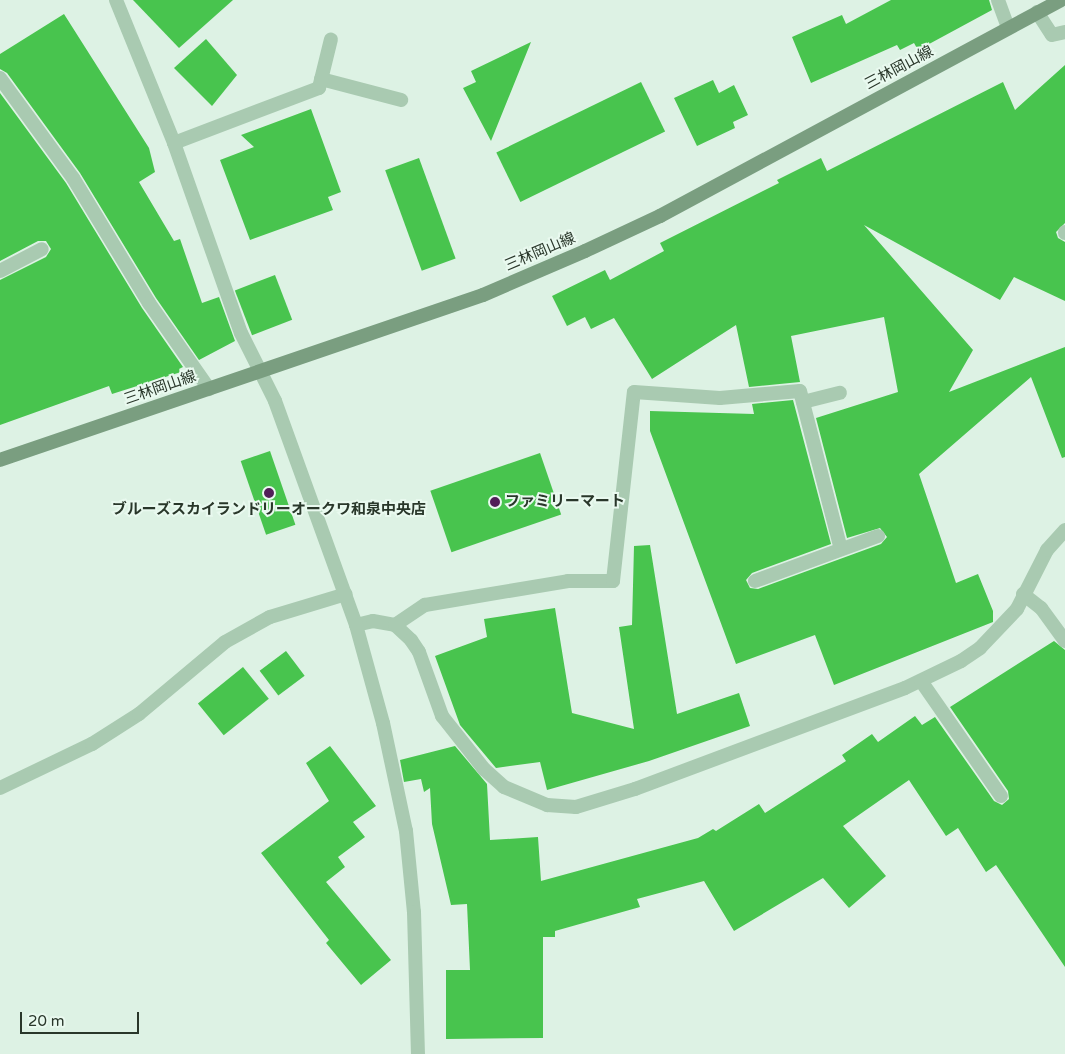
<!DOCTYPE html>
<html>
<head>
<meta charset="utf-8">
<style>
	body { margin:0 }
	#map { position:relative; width:1065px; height:1054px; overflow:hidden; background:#ddf2e4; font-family:"Varela Round","Noto Sans JP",sans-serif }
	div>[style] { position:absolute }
	.building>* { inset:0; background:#48c44e; transform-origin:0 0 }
	.minor>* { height:14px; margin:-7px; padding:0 7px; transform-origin:7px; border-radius:7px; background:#a9cab1 }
	.tertiary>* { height:14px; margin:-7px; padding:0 7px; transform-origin:7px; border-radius:7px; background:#a9cab1 }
	.secondary>* { height:14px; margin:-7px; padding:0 7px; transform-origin:7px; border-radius:7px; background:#7a9e80 }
	.dots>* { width:14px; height:14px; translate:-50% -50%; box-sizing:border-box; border:2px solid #e9f9ef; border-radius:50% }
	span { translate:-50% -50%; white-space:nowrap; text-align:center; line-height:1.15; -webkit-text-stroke:4px #e9f9ef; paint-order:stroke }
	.street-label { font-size:15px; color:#29372a }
	.poi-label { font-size:15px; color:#29372a; font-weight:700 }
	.left { translate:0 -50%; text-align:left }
	.scale { position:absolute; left:20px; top:1012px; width:119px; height:22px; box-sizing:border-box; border:2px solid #29372a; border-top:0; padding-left:6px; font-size:15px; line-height:18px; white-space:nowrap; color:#29372a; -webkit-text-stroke:4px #e9f9ef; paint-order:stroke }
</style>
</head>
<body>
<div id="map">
	<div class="building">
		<div style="clip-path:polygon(133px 0,233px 0,179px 48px)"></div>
		<div style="clip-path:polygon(891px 0,989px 0,992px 10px,918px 50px,914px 43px,900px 50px,897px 45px,811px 83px,792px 37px,842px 15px,846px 24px)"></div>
		<div style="clip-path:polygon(64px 14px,149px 148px,155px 172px,139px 182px,174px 241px,180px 239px,202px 303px,219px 297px,235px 341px,199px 360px,156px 298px,80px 173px,7px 73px,0 69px,0 54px)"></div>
		<div style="clip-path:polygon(206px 39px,237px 75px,212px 106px,174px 68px)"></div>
		<div style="clip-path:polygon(531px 42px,491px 141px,463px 88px,476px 82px,471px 71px)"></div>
		<div style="clip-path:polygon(1065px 65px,1065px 223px,1056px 232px,1058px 238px,1065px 242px,1065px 301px,1014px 277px,1000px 300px,864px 225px,973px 350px,949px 392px,1065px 347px,1065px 457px,1062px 458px,1031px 377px,919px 474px,956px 583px,978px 574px,993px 611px,993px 622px,834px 685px,815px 635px,736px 664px,650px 431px,650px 411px,754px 414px,752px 404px,793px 400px,831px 544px,752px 573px,746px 580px,750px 588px,758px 589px,881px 544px,887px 537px,880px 528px,847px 538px,816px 418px,898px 392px,884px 317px,791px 336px,800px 382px,749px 387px,736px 325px,652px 379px,614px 318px,591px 329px,585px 317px,567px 326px,552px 296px,605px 270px,610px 280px,664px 251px,660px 243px,779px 183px,777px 180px,821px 158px,827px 171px,1003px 82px,1015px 110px)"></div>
		<div style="clip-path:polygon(713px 80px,719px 93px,734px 85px,748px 115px,733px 122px,735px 128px,697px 146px,674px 98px)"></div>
		<div style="left:641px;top:82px;width:55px;height:161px;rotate:64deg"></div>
		<div style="clip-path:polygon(0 93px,66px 183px,142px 308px,183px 367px,179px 369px,181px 372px,112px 394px,109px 386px,0 425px,0 280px,46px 257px,51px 249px,46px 241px,38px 241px,0 261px)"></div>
		<div style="clip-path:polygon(311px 109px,341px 192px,328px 197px,333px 210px,250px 240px,220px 160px,254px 147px,241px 135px)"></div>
		<div style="left:419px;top:158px;width:107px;height:36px;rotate:70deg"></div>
		<div style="left:275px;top:275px;width:48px;height:43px;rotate:69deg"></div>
		<div style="left:270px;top:451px;width:78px;height:31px;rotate:71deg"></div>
		<div style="left:540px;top:453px;width:65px;height:116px;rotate:71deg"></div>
		<div style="clip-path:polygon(650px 545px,677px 714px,739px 693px,750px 726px,649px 761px,547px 790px,540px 762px,496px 768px,460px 725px,435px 656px,487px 637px,484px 619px,555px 608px,572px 713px,634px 729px,619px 627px,632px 625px,634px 546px)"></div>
		<div style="clip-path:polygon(1054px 641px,1065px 650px,1065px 967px,996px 865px,986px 872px,958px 828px,946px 836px,909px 780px,843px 826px,886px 876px,849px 908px,823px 878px,734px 931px,704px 881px,637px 899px,640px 907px,555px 931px,555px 937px,543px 937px,543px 1038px,446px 1039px,446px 970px,470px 970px,467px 904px,451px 905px,432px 824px,430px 788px,424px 792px,421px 779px,404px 782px,400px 760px,455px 746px,487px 784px,490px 840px,538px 837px,541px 881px,698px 838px,713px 829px,716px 831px,759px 804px,765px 813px,846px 761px,842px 755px,872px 734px,878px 742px,915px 716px,922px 725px,935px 717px,994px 801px,1002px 805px,1009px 799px,1008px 791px,950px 707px)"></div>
		<div style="left:286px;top:651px;width:31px;height:33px;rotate:53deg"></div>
		<div style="left:243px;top:667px;width:41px;height:58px;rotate:51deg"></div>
		<div style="clip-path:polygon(330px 746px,376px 806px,353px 822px,365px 837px,338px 857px,345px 867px,326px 882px,391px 960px,361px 985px,326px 943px,329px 940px,261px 853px,329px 801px,306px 763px)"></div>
	</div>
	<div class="minor">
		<div style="left:998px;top:0;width:30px;rotate:70deg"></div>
		<div style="left:1037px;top:12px;width:27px;rotate:57deg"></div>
		<div style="left:1052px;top:35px;width:13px;rotate:-13deg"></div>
		<div style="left:0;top:78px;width:124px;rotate:53.9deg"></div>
		<div style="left:73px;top:178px;width:146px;rotate:58.7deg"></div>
		<div style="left:149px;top:303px;width:105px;rotate:55.1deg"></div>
		<div style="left:321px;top:79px;width:83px;rotate:14.7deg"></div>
		<div style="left:174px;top:143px;width:155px;rotate:-20.8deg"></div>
		<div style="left:319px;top:88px;width:50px;rotate:-76.2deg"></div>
		<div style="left:1065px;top:232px;width:1px;rotate:90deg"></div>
		<div style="left:0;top:271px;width:47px;rotate:-27.6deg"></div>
		<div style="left:803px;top:402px;width:38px;rotate:-14deg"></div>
		<div style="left:755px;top:581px;width:131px;rotate:-20.1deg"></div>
		<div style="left:1023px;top:594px;width:23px;rotate:38deg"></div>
		<div style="left:1041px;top:608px;width:41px;rotate:54deg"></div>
		<div style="left:356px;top:625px;width:17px;rotate:-13deg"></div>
		<div style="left:373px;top:621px;width:22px;rotate:10deg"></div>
		<div style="left:395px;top:625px;width:22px;rotate:43deg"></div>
		<div style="left:411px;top:640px;width:14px;rotate:56deg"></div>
		<div style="left:419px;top:652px;width:68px;rotate:70.2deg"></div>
		<div style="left:442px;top:716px;width:68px;rotate:51.6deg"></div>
		<div style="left:484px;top:769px;width:27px;rotate:42deg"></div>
		<div style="left:504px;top:787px;width:47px;rotate:22.7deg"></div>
		<div style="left:547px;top:805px;width:29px;rotate:4deg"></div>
		<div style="left:576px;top:807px;width:62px;rotate:-17deg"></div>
		<div style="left:635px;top:789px;width:288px;rotate:-20.5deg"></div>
		<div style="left:905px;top:688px;width:62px;rotate:-25.7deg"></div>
		<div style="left:961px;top:661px;width:23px;rotate:-34deg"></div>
		<div style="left:980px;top:648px;width:54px;rotate:-46.5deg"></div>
		<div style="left:1017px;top:609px;width:66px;rotate:-63deg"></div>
		<div style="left:1047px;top:550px;width:27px;rotate:-48deg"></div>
		<div style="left:395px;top:625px;width:36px;rotate:-34deg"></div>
		<div style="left:425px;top:605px;width:145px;rotate:-9.5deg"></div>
		<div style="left:568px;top:581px;width:45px"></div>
		<div style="left:613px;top:581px;width:190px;rotate:-83.7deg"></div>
		<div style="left:634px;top:392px;width:86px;rotate:4deg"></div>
		<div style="left:720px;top:398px;width:80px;rotate:-5deg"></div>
		<div style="left:800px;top:391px;width:163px;rotate:75.5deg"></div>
		<div style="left:921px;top:681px;width:140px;rotate:55.2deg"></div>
		<div style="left:0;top:788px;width:102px;rotate:-25.6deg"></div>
		<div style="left:92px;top:744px;width:56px;rotate:-32.6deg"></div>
		<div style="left:139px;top:714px;width:112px;rotate:-39.9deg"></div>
		<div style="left:225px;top:642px;width:51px;rotate:-29.1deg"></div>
		<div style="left:270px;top:617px;width:79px;rotate:-16.8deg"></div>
	</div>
	<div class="tertiary">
		<div style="left:116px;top:0;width:154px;rotate:67.9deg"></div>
		<div style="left:174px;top:143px;width:201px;rotate:70.6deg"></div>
		<div style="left:241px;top:333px;width:76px;rotate:63.4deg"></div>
		<div style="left:275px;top:401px;width:238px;rotate:70.1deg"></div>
		<div style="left:356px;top:625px;width:102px;rotate:74.6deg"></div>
		<div style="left:383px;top:723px;width:110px;rotate:78deg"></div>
		<div style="left:406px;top:831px;width:81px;rotate:84.4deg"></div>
		<div style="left:414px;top:912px;width:142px;rotate:88.4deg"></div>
	</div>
	<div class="secondary">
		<div style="left:0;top:460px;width:510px;rotate:-18.86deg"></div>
		<div style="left:483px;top:295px;width:111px;rotate:-23.3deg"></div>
		<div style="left:585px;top:251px;width:83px;rotate:-25deg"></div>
		<div style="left:660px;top:216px;width:455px;rotate:-28.3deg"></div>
	</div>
	<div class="dots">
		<div style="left:269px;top:493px;background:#511e58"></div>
		<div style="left:495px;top:502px;background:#511e58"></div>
	</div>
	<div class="street-label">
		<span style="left:899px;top:68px;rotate:-28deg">三林岡山線</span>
		<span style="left:540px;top:252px;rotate:-23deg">三林岡山線</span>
		<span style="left:160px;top:388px;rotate:-19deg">三林岡山線</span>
	</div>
	<div class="poi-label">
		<span class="left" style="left:505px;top:502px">ファミリーマート</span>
		<span style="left:269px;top:510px">ブルーズスカイランドリーオークワ和泉中央店</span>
	</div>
	<div class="scale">20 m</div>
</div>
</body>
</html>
